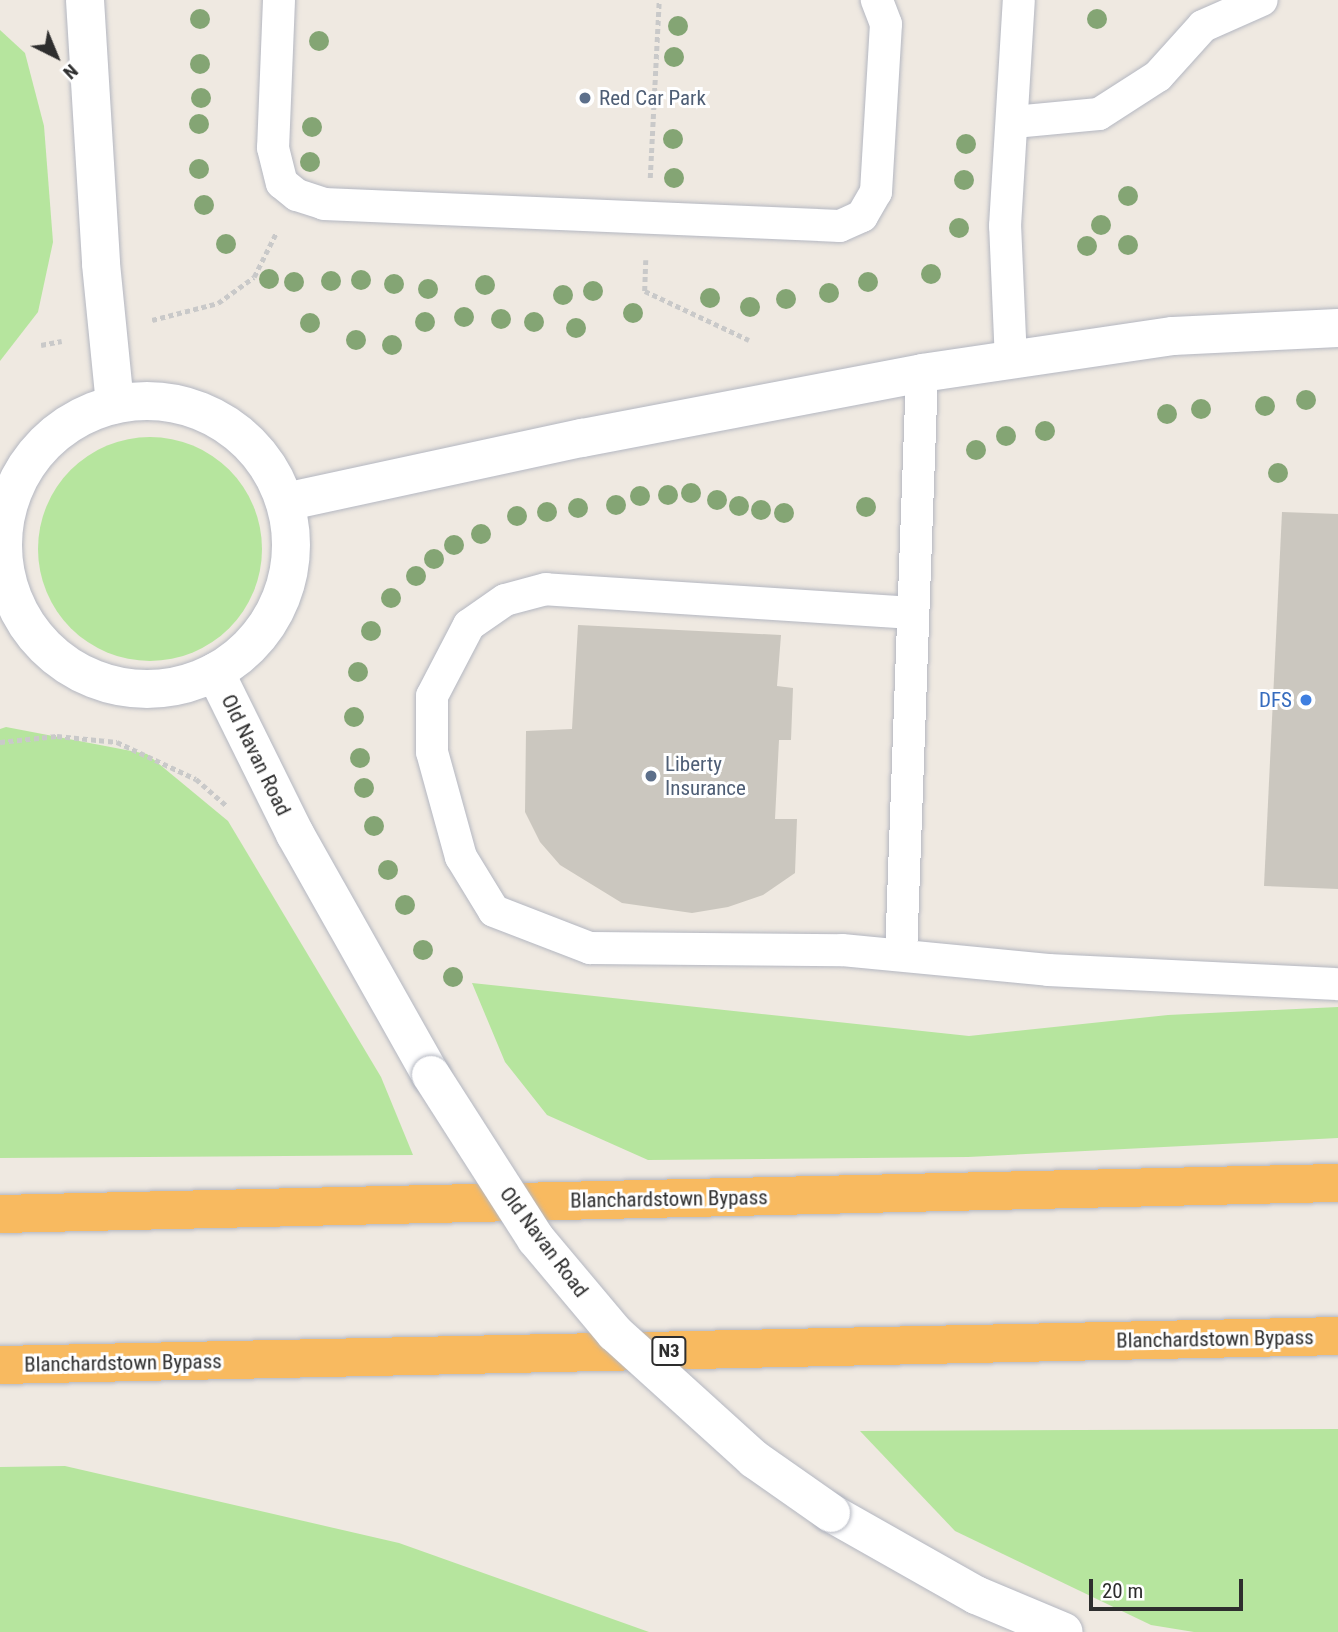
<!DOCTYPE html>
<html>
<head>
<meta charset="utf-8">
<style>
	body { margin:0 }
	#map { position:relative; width:1338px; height:1632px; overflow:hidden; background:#efe9e1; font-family:"Roboto Condensed",sans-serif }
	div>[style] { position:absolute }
	.green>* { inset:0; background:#b6e59e }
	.round { border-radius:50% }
	.building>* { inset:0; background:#cbc7bf }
	.path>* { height:4.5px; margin-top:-2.25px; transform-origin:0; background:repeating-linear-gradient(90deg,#c9c9c9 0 5px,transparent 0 8.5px) }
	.roads { filter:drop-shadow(0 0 2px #b4b7c1) drop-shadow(0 0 2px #b4b7c1) }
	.service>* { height:32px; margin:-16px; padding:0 16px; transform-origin:16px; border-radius:16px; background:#fff }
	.minor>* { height:38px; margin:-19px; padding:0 19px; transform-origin:19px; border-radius:19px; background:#fff }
	.tertiary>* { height:38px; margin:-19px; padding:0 19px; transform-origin:19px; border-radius:19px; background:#fff }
	.tertiary>.ring { margin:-19px; padding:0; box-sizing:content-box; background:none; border:38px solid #fff; border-radius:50% }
	.trunk>* { height:38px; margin:-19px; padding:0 19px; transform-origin:19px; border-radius:19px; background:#f8ba60 }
	.bridges { filter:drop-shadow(0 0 2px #b4b7c1) drop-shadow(0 0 2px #b4b7c1) }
	.tertiary-bridge>* { height:38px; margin:-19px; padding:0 19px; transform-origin:19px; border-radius:19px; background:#fff }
	.trees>* { width:20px; height:20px; margin:-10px; border-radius:50%; background:#84a574 }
	.dots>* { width:19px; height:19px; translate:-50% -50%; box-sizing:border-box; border:4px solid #fff; border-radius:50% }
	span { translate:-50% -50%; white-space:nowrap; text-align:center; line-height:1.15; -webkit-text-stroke:6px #fff; paint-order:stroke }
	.shield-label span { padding:2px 5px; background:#fff; border:2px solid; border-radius:5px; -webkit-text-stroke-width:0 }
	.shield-label { font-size:19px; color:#2e2e2e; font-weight:700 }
	.service-label { font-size:21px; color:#4e5e75 }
	.left { translate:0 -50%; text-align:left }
	.shop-label { font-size:21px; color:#366cbe }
	.right { translate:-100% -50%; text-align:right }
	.street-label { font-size:21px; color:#2e2e2e }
	.north { position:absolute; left:21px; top:21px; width:70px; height:70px; -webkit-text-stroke:5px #fff; paint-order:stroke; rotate:137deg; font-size:19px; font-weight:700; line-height:28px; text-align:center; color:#2e2e2e }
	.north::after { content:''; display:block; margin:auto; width:24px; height:32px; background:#2e2e2e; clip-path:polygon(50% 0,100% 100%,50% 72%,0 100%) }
	.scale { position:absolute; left:1089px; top:1579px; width:154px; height:32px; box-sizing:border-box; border:4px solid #2e2e2e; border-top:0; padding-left:9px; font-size:21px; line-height:24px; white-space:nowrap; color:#2e2e2e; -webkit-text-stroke:5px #fff; paint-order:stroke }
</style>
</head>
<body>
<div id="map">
	<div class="green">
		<div style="clip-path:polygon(0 30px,25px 53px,44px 126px,53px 242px,38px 312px,0 361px)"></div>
		<div class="round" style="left:38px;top:437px;width:224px;height:224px"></div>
		<div style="clip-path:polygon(6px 727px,147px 754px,228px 821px,381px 1077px,413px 1155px,0 1158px,0 729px)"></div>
		<div style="clip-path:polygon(472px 983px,969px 1036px,1168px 1015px,1338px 1007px,1338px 1138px,968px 1157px,648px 1160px,547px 1115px,505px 1062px)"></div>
		<div style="clip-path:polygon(1338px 1429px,1338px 1632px,1194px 1632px,1151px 1625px,955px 1531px,860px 1431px)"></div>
		<div style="clip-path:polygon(65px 1466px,399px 1543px,649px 1632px,0 1632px,0 1467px)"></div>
	</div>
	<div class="building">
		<div style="clip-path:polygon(1282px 512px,1338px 514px,1338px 889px,1264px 886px)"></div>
		<div style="clip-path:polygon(578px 625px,781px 635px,777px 686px,793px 688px,791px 740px,779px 740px,775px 819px,797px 819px,795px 873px,763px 895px,728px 907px,692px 913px,622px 903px,560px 865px,540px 842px,525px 812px,526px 731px,572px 729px)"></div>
	</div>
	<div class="path">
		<div style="left:650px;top:178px;width:178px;rotate:-87.1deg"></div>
		<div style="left:646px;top:260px;width:31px;rotate:92deg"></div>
		<div style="left:645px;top:291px;width:115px;rotate:25.2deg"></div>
		<div style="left:152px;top:320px;width:68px;rotate:-14.4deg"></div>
		<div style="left:218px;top:303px;width:44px;rotate:-35.8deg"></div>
		<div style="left:254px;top:277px;width:49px;rotate:-63.4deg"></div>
		<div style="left:41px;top:345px;width:21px;rotate:-11deg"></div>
		<div style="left:0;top:742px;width:57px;rotate:-6deg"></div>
		<div style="left:57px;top:736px;width:60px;rotate:5.7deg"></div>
		<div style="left:117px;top:742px;width:87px;rotate:25.1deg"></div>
		<div style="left:196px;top:779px;width:41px;rotate:41.1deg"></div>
	</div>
	<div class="roads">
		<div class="service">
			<div style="left:279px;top:0;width:148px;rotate:92.3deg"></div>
			<div style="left:273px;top:148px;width:36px;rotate:76deg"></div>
			<div style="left:282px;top:183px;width:19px;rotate:39deg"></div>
			<div style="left:297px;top:195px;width:28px;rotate:18deg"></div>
			<div style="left:324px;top:204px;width:516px;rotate:2.44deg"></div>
			<div style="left:840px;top:226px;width:24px;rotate:-24deg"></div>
			<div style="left:862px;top:216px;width:28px;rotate:-60deg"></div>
			<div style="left:876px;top:192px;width:168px;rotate:-86.6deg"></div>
			<div style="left:886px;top:24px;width:26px;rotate:-111deg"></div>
			<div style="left:1014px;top:122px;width:85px;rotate:-5.4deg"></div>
			<div style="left:1099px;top:114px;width:70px;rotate:-32.8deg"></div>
			<div style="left:1158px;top:76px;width:67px;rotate:-48deg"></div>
			<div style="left:1203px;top:26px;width:64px;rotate:-23.8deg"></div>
			<div style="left:1011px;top:361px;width:135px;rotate:-92.5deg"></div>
			<div style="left:1005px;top:226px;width:226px;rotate:-86.5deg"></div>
			<div style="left:913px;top:613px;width:368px;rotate:-176.3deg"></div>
			<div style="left:546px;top:589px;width:42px;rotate:165deg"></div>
			<div style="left:505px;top:600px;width:44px;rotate:145.2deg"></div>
			<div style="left:469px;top:625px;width:80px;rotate:117.5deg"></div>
			<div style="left:432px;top:696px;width:56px;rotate:90deg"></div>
			<div style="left:432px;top:752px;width:109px;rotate:74.6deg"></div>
			<div style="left:461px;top:857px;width:63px;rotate:58.6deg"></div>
			<div style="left:494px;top:911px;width:103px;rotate:21.1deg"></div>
			<div style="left:590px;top:948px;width:252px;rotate:0.5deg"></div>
			<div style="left:842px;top:950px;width:207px;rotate:5.5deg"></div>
			<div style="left:1048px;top:970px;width:290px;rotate:2.8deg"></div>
			<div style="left:901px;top:955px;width:582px;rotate:-87.93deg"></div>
		</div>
		<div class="minor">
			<div style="left:85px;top:0;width:264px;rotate:86.5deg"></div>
			<div style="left:101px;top:264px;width:141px;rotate:84.3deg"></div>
			<div style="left:285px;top:502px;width:304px;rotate:-12.2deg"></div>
			<div style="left:582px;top:438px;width:346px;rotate:-10.8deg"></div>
			<div style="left:922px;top:373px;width:254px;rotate:-8.4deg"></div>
			<div style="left:1173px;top:336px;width:165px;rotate:-2.8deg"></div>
		</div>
		<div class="tertiary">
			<div class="ring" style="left:3px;top:401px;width:250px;height:250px"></div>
			<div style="left:215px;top:672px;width:181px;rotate:63.7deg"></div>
			<div style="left:295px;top:834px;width:277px;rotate:60.6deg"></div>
			<div style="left:831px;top:1513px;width:167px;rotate:29.5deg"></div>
			<div style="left:976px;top:1595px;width:95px;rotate:22.8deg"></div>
		</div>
		<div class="trunk">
			<div style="left:0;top:1214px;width:1338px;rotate:-1.33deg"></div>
			<div style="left:0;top:1365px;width:1338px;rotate:-1.24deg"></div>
		</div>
	</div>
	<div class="bridges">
		<div class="tertiary-bridge">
			<div style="left:431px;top:1075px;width:195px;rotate:57.4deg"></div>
			<div style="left:536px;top:1239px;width:123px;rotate:50deg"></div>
			<div style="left:615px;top:1333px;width:188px;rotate:42.2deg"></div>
			<div style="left:754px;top:1459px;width:94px;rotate:35deg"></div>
		</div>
	</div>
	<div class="trees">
		<div style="left:200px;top:19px"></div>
		<div style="left:1097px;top:19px"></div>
		<div style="left:678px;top:26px"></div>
		<div style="left:319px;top:41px"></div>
		<div style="left:674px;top:57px"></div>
		<div style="left:200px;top:64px"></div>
		<div style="left:201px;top:98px"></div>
		<div style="left:199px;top:124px"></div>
		<div style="left:312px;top:127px"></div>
		<div style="left:673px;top:139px"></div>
		<div style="left:966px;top:144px"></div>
		<div style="left:310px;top:162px"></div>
		<div style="left:199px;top:169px"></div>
		<div style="left:674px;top:178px"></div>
		<div style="left:964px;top:180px"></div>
		<div style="left:1128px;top:196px"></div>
		<div style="left:204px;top:205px"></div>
		<div style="left:1101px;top:225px"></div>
		<div style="left:959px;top:228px"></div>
		<div style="left:226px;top:244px"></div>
		<div style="left:1128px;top:245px"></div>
		<div style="left:1087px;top:246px"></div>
		<div style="left:931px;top:274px"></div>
		<div style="left:269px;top:279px"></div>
		<div style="left:361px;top:280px"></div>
		<div style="left:331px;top:281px"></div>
		<div style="left:294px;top:282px"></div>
		<div style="left:868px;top:282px"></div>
		<div style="left:394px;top:284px"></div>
		<div style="left:485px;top:285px"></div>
		<div style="left:428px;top:289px"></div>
		<div style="left:593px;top:291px"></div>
		<div style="left:829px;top:293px"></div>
		<div style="left:563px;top:295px"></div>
		<div style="left:710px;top:298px"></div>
		<div style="left:786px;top:299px"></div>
		<div style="left:750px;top:307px"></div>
		<div style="left:633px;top:313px"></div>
		<div style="left:464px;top:317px"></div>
		<div style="left:501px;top:319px"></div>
		<div style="left:425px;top:322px"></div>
		<div style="left:534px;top:322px"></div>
		<div style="left:310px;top:323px"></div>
		<div style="left:576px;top:328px"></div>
		<div style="left:356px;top:340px"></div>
		<div style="left:392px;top:345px"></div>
		<div style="left:1306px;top:400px"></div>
		<div style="left:1265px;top:406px"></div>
		<div style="left:1201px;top:409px"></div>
		<div style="left:1167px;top:414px"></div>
		<div style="left:1045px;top:431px"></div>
		<div style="left:1006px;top:436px"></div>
		<div style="left:976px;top:450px"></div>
		<div style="left:1278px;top:473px"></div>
		<div style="left:691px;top:493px"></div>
		<div style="left:668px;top:495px"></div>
		<div style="left:640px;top:496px"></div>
		<div style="left:717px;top:500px"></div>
		<div style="left:616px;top:505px"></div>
		<div style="left:739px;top:506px"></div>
		<div style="left:866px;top:507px"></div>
		<div style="left:578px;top:508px"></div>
		<div style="left:761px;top:510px"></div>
		<div style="left:547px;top:512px"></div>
		<div style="left:784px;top:513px"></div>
		<div style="left:517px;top:516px"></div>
		<div style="left:481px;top:534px"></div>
		<div style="left:454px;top:545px"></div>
		<div style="left:434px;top:559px"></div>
		<div style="left:416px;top:576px"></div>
		<div style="left:391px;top:598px"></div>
		<div style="left:371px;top:631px"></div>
		<div style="left:358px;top:672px"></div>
		<div style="left:354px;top:717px"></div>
		<div style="left:360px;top:758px"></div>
		<div style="left:364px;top:788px"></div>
		<div style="left:374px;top:826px"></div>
		<div style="left:388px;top:870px"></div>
		<div style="left:405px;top:905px"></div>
		<div style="left:423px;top:950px"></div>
		<div style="left:453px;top:977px"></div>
	</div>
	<div class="dots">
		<div style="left:585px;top:98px;background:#5c6f8a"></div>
		<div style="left:1306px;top:700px;background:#3f7fe0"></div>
		<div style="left:651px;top:776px;background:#5c6f8a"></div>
	</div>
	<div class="shield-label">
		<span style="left:669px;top:1351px">N3</span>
	</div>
	<div class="service-label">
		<span class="left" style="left:599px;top:98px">Red Car Park</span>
		<span class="left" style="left:665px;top:776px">Liberty<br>Insurance</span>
	</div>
	<div class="shop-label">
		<span class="right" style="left:1292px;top:700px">DFS</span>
	</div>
	<div class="street-label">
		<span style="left:256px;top:755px;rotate:64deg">Old Navan Road</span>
		<span style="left:669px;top:1199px;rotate:-1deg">Blanchardstown Bypass</span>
		<span style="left:544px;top:1242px;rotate:53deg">Old Navan Road</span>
		<span style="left:1215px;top:1339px;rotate:-1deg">Blanchardstown Bypass</span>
		<span style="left:123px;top:1363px;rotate:-1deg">Blanchardstown Bypass</span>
	</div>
	<div class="north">N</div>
	<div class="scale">20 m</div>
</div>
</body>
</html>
